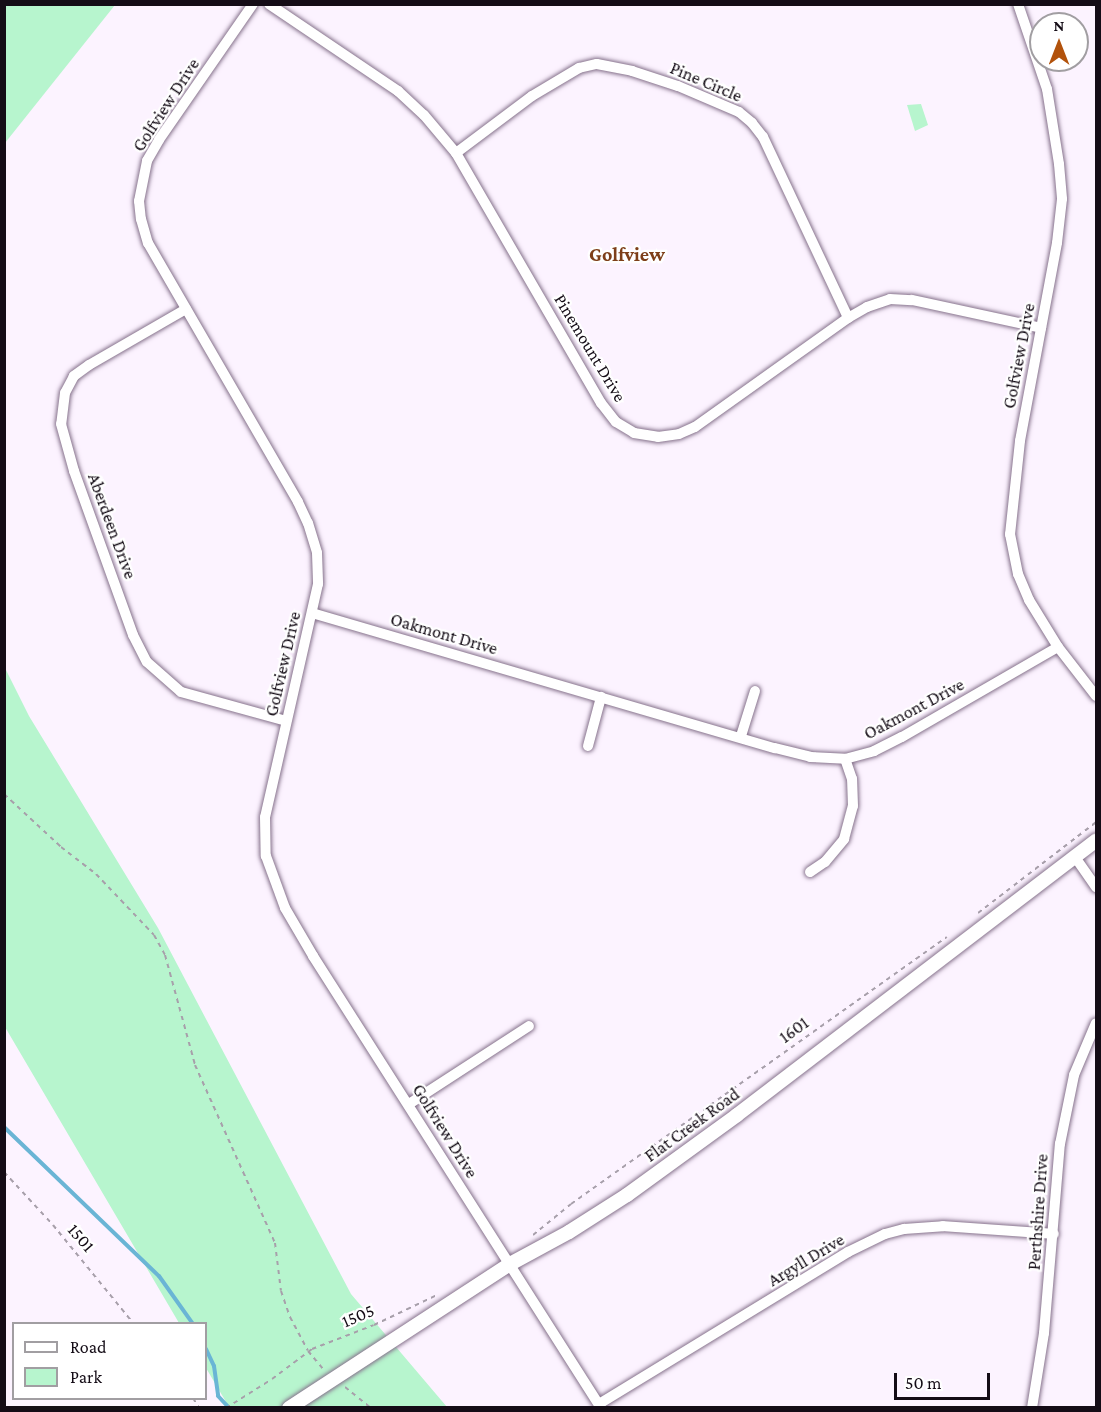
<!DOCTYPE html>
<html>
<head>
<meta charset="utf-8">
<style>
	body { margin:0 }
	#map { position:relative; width:1101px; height:1412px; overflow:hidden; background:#fcf3ff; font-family:"Crimson Pro",serif }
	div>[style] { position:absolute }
	.green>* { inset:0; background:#b7f5ce }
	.stream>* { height:4px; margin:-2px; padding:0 2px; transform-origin:2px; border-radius:2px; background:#6ab5d5 }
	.path>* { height:2px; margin-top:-1px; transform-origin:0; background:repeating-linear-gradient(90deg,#a79faa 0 4.5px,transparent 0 9px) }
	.roads { filter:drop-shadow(0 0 2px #86728c) drop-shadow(0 0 2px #86728c) }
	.minor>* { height:10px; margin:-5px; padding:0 5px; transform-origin:5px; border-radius:5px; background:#fff }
	.tertiary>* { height:14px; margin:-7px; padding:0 7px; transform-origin:7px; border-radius:7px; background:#fff }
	span { translate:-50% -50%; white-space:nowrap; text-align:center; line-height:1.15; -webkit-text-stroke:4.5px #fff; paint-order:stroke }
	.street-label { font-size:18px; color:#140c16 }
	.neighbourhood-label { font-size:20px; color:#7e3f19; font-weight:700 }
	.frame { position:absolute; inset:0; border:6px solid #140c16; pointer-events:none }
	.legend { position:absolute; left:12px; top:1322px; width:195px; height:78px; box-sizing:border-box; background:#fff; border:2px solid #a19ea2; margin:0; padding:8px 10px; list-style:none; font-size:18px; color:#140c16 }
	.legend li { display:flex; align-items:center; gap:12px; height:30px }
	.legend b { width:30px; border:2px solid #a19ea2 }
	.north { position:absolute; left:1029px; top:12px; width:60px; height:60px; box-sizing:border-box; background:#fff; border:2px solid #a19ea2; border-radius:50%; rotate:0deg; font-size:16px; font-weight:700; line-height:24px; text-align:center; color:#140c16 }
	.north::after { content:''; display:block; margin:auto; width:21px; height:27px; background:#b2520c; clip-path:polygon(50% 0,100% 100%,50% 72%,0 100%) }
	.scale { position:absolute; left:894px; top:1373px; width:96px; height:27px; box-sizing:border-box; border:3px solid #140c16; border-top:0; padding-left:8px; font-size:18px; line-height:21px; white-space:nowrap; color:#140c16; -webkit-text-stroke:4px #fff; paint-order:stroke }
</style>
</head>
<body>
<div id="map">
	<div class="green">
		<div style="clip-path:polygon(5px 4px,115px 5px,5px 143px,4px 5px)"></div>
		<div style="clip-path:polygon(921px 104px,928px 125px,915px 131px,907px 105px)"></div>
		<div style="clip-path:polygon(4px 666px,29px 716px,158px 928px,351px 1294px,447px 1407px,229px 1407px,206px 1368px,206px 1324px,179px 1323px,5px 1027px)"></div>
	</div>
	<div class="stream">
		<div style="left:4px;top:1127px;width:215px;rotate:43.9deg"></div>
		<div style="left:159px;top:1276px;width:59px;rotate:54.7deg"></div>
		<div style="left:206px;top:1349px;width:19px;rotate:65deg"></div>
		<div style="left:214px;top:1366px;width:30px;rotate:82deg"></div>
		<div style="left:218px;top:1396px;width:16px;rotate:47deg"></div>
	</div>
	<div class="path">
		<div style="left:4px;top:794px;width:78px;rotate:42.9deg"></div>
		<div style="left:61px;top:847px;width:44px;rotate:37.6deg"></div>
		<div style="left:96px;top:874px;width:84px;rotate:46.4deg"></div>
		<div style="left:154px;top:935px;width:23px;rotate:61deg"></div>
		<div style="left:165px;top:955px;width:114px;rotate:74.7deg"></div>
		<div style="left:195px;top:1065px;width:195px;rotate:65.8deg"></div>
		<div style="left:275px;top:1243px;width:48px;rotate:82.9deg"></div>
		<div style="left:281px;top:1291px;width:28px;rotate:71deg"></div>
		<div style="left:290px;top:1317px;width:38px;rotate:62deg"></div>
		<div style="left:308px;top:1351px;width:25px;rotate:50deg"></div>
		<div style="left:978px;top:913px;width:149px;rotate:-37.6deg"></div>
		<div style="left:4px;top:1172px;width:72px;rotate:47.2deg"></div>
		<div style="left:53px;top:1225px;width:128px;rotate:50.7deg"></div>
		<div style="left:533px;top:1235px;width:49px;rotate:-39.2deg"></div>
		<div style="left:571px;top:1204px;width:461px;rotate:-35.4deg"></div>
		<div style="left:345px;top:1387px;width:33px;rotate:39deg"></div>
		<div style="left:193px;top:1398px;width:12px;rotate:59deg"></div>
		<div style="left:226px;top:1408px;width:54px;rotate:-32.2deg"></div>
		<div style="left:272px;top:1379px;width:50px;rotate:-36.9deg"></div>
		<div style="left:312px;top:1349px;width:66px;rotate:-21.2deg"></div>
		<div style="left:374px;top:1325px;width:70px;rotate:-25.5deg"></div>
	</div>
	<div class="roads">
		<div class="minor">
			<div style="left:253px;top:4px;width:165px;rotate:124.7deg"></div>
			<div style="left:159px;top:140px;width:24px;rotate:120deg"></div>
			<div style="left:147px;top:161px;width:41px;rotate:101.3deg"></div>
			<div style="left:139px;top:201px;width:18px;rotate:84deg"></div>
			<div style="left:141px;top:219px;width:25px;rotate:74deg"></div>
			<div style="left:148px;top:243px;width:299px;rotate:59.9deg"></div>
			<div style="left:298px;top:502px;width:23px;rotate:65deg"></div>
			<div style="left:308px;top:523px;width:31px;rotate:73deg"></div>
			<div style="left:317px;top:553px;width:31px;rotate:88deg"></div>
			<div style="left:318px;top:584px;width:239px;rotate:102.8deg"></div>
			<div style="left:265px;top:817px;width:39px;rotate:89deg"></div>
			<div style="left:266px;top:856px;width:55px;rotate:69.9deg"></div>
			<div style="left:285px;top:908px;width:56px;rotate:59.7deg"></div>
			<div style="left:313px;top:956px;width:536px;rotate:57.5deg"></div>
			<div style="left:269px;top:4px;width:156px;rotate:34deg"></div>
			<div style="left:398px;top:91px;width:35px;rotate:43deg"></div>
			<div style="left:424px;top:115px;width:50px;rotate:49.9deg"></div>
			<div style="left:456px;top:153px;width:289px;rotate:59.9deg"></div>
			<div style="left:601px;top:403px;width:24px;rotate:52deg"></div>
			<div style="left:616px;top:422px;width:21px;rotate:31deg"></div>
			<div style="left:634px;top:433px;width:24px;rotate:9deg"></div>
			<div style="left:658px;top:437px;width:21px;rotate:-8deg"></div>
			<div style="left:679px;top:434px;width:17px;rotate:-24deg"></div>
			<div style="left:695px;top:427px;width:188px;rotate:-35.5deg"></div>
			<div style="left:848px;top:318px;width:22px;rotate:-30deg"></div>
			<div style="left:867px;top:307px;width:24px;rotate:-19deg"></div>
			<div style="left:890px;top:299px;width:22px;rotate:3deg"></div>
			<div style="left:912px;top:300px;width:132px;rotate:12.2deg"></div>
			<div style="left:1018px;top:4px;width:90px;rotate:71.2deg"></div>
			<div style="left:1047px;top:89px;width:76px;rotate:80.9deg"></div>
			<div style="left:1059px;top:164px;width:35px;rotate:85deg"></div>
			<div style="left:1062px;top:199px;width:44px;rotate:96.5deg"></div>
			<div style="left:1057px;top:243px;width:201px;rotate:100.6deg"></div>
			<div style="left:1020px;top:441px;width:94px;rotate:96.1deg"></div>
			<div style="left:1010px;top:534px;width:41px;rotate:78.7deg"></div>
			<div style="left:1018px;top:574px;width:28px;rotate:67deg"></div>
			<div style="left:1029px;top:600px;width:55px;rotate:58.3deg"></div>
			<div style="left:1058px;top:647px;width:62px;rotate:52.2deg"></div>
			<div style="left:456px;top:153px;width:95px;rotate:-36.9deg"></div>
			<div style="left:532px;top:96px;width:55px;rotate:-30.8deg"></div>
			<div style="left:579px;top:68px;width:18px;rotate:-13deg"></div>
			<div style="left:597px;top:64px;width:36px;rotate:11deg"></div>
			<div style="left:632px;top:71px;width:48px;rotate:18.1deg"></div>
			<div style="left:678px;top:86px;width:66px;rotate:23.1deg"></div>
			<div style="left:739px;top:112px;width:17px;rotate:40deg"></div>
			<div style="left:752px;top:123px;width:18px;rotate:52deg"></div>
			<div style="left:763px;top:137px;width:200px;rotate:64.8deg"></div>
			<div style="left:186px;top:309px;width:112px;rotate:150deg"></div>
			<div style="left:89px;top:365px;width:19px;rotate:144deg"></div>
			<div style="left:74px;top:376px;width:19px;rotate:118deg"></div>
			<div style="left:65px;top:393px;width:31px;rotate:97deg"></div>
			<div style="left:61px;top:424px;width:49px;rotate:74.5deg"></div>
			<div style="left:74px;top:471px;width:174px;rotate:70.2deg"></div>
			<div style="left:133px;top:635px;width:30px;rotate:63deg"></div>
			<div style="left:147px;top:662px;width:45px;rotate:41.4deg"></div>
			<div style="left:181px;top:692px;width:109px;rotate:15.4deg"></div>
			<div style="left:312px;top:613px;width:482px;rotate:16.3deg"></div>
			<div style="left:775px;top:748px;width:36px;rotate:14deg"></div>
			<div style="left:810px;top:757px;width:35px;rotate:3deg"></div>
			<div style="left:845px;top:759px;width:30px;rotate:-15deg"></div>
			<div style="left:874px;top:751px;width:31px;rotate:-27deg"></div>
			<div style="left:902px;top:737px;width:180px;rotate:-30deg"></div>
			<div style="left:741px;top:736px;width:47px;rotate:-72.7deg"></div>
			<div style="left:588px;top:746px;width:51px;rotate:-75.1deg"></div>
			<div style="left:1075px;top:857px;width:37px;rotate:55deg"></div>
			<div style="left:810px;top:872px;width:18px;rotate:-34deg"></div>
			<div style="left:825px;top:862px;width:30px;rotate:-50deg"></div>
			<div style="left:844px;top:839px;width:34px;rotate:-75deg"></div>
			<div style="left:853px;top:806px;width:27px;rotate:-92deg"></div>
			<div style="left:852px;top:779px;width:21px;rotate:-109deg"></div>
			<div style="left:409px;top:1104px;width:143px;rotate:-33deg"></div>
			<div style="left:599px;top:1404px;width:292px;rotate:-31.4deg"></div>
			<div style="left:848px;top:1252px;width:41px;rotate:-25.9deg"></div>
			<div style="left:885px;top:1234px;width:20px;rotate:-15deg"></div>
			<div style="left:904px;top:1229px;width:39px;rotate:-4deg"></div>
			<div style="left:943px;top:1226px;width:111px;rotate:4.1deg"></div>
			<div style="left:1032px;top:1408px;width:76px;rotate:-80.9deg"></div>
			<div style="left:1044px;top:1333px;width:190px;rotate:-85.2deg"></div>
			<div style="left:1060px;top:1144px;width:70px;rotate:-78.5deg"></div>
			<div style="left:1074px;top:1075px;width:56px;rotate:-67.1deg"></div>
		</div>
		<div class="tertiary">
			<div style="left:289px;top:1408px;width:264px;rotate:-33.1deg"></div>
			<div style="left:510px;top:1264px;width:67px;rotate:-28.5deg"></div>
			<div style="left:569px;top:1232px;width:69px;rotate:-32.5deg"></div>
			<div style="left:627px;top:1195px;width:136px;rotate:-36deg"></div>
			<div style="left:737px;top:1115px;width:452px;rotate:-37.4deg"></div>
		</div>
	</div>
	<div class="street-label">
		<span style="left:706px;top:82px;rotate:23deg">Pine Circle</span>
		<span style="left:166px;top:105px;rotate:-57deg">Golfview Drive</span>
		<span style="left:590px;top:348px;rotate:59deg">Pinemount Drive</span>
		<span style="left:1019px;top:356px;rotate:-79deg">Golfview Drive</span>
		<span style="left:112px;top:526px;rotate:70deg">Aberdeen Drive</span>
		<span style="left:444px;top:634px;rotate:16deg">Oakmont Drive</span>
		<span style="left:283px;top:664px;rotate:-77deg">Golfview Drive</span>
		<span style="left:914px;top:709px;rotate:-28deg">Oakmont Drive</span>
		<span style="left:794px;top:1030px;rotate:-36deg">1601</span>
		<span style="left:692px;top:1125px;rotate:-36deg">Flat Creek Road</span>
		<span style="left:445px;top:1131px;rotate:58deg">Golfview Drive</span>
		<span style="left:1038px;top:1212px;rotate:-86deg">Perthshire Drive</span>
		<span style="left:81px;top:1238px;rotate:49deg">1501</span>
		<span style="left:806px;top:1260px;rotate:-31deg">Argyll Drive</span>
		<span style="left:358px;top:1316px;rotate:-23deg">1505</span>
	</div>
	<div class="neighbourhood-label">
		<span style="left:627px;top:254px">Golfview</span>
	</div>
	<div class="frame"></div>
	<ul class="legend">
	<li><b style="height:8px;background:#fff"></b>Road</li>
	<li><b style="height:16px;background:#b7f5ce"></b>Park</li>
	</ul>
	<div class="north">N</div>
	<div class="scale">50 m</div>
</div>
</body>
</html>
